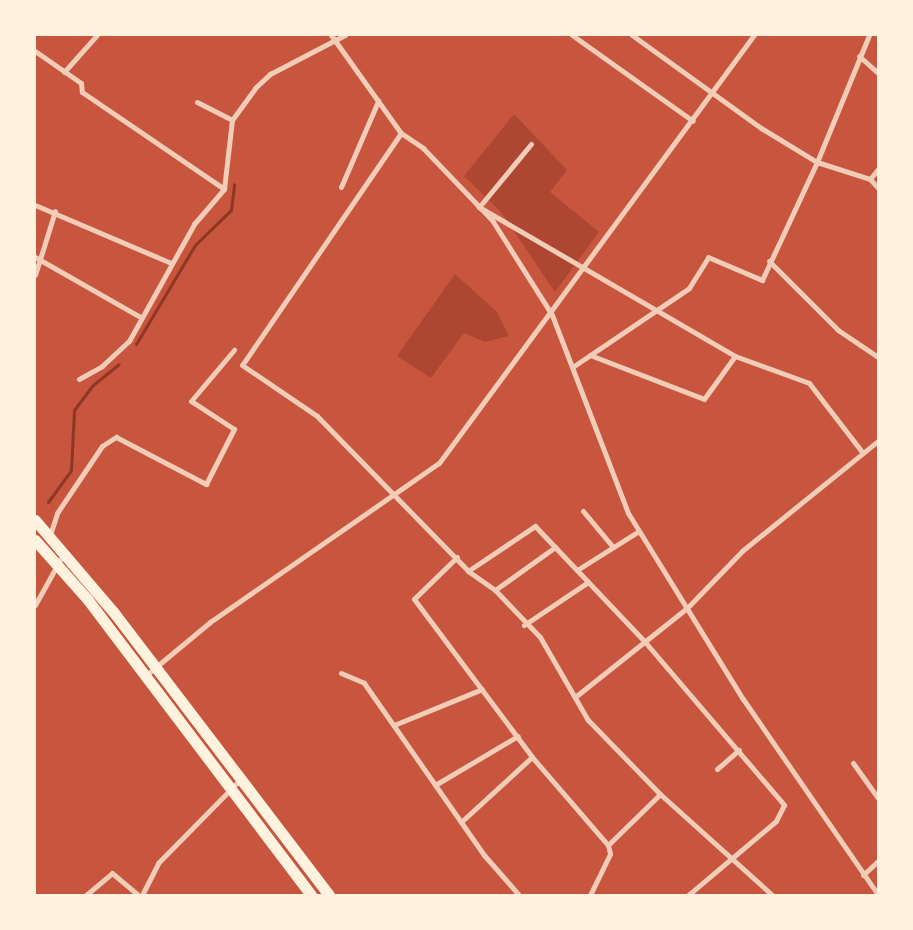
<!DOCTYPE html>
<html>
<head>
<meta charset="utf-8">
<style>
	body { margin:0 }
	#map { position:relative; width:913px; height:930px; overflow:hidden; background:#c8553d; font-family:Overpass,sans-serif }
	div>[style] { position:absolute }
	.green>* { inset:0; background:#ae4732 }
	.stream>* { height:3px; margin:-1.5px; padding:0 1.5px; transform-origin:1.5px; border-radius:1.5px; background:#8f3625 }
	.minor>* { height:5px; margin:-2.5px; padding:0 2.5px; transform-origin:2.5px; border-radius:2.5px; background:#f1ccb7 }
	.trunk>* { height:11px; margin:-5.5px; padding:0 5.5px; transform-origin:5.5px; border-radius:5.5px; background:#fff3e0 }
	span { translate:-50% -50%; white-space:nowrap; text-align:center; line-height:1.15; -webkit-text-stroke:4px #fff3e0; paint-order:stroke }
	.frame { position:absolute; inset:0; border:36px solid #fff3e0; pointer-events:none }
</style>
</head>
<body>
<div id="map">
	<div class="green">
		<div style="clip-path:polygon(514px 114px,567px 170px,550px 192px,599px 232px,555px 292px,501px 212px,464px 176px)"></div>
		<div style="clip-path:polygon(455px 274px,497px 312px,509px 336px,485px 342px,464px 333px,431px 378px,397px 356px)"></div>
	</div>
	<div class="stream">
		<div style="left:136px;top:344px;width:115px;rotate:-59.2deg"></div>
		<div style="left:195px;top:245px;width:50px;rotate:-44.2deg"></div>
		<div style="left:231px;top:210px;width:26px;rotate:-83deg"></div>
		<div style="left:48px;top:502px;width:39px;rotate:-54deg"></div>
		<div style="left:71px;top:470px;width:60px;rotate:-87.1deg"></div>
		<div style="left:74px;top:410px;width:31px;rotate:-53deg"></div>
		<div style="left:93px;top:385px;width:33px;rotate:-39deg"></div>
	</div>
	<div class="minor">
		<div style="left:331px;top:35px;width:120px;rotate:54.5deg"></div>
		<div style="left:401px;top:133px;width:27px;rotate:34deg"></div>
		<div style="left:423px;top:148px;width:100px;rotate:46.2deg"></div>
		<div style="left:492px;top:220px;width:112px;rotate:57.7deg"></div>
		<div style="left:552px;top:315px;width:212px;rotate:69deg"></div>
		<div style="left:628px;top:513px;width:219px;rotate:58.3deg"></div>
		<div style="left:743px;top:699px;width:238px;rotate:55.4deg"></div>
		<div style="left:572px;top:35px;width:148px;rotate:35.4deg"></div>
		<div style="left:632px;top:35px;width:159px;rotate:35.8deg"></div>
		<div style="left:761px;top:128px;width:66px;rotate:31.3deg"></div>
		<div style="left:817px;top:162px;width:56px;rotate:17.8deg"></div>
		<div style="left:870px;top:179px;width:12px;rotate:48deg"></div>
		<div style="left:35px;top:51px;width:56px;rotate:34.8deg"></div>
		<div style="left:81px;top:83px;width:9px;rotate:84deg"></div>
		<div style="left:82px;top:92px;width:172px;rotate:34.3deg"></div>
		<div style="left:859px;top:56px;width:25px;rotate:42deg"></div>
		<div style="left:64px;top:72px;width:50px;rotate:-48.3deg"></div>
		<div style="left:197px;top:102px;width:39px;rotate:27deg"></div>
		<div style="left:401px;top:133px;width:281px;rotate:124.4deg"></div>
		<div style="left:242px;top:365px;width:91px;rotate:34.2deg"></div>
		<div style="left:317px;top:416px;width:216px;rotate:45.7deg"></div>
		<div style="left:468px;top:571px;width:33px;rotate:35deg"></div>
		<div style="left:495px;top:590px;width:65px;rotate:46.2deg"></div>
		<div style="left:540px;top:637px;width:96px;rotate:60deg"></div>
		<div style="left:588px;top:720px;width:103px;rotate:45.8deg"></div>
		<div style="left:660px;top:794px;width:151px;rotate:42deg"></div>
		<div style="left:531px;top:144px;width:82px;rotate:129.5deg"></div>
		<div style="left:479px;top:207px;width:296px;rotate:30.2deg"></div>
		<div style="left:735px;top:356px;width:79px;rotate:20deg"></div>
		<div style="left:809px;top:383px;width:88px;rotate:52.4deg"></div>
		<div style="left:870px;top:179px;width:13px;rotate:-51deg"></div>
		<div style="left:341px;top:187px;width:94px;rotate:-66.7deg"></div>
		<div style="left:35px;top:205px;width:148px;rotate:23.1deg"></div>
		<div style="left:35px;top:257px;width:121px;rotate:29.7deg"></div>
		<div style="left:769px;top:261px;width:98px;rotate:45deg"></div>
		<div style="left:838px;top:330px;width:48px;rotate:34deg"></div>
		<div style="left:35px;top:275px;width:67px;rotate:-72.6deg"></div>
		<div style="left:590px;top:355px;width:122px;rotate:21.1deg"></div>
		<div style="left:704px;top:399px;width:53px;rotate:-54.2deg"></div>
		<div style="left:574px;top:366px;width:139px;rotate:-34.1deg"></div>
		<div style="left:689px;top:288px;width:36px;rotate:-58deg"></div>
		<div style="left:708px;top:257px;width:59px;rotate:23.1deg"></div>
		<div style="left:762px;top:280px;width:130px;rotate:-65deg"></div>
		<div style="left:817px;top:162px;width:137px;rotate:-67.7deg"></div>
		<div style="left:79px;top:379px;width:26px;rotate:-29deg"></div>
		<div style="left:102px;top:366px;width:37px;rotate:-43deg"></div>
		<div style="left:129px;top:341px;width:134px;rotate:-60.9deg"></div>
		<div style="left:194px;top:224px;width:46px;rotate:-49.4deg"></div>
		<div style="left:224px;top:189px;width:69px;rotate:-83.4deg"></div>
		<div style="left:232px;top:120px;width:39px;rotate:-54deg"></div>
		<div style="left:255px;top:88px;width:21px;rotate:-43deg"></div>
		<div style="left:270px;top:74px;width:85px;rotate:-27.5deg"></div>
		<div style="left:583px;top:511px;width:47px;rotate:50.2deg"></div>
		<div style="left:50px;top:535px;width:23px;rotate:-72deg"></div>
		<div style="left:57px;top:513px;width:81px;rotate:-56.1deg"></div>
		<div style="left:102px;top:446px;width:17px;rotate:-33deg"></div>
		<div style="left:116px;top:437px;width:102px;rotate:27.6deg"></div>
		<div style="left:206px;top:484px;width:62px;rotate:-63deg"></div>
		<div style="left:234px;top:429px;width:51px;rotate:-146.9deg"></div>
		<div style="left:191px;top:401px;width:67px;rotate:-49.9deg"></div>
		<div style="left:457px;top:557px;width:60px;rotate:135.7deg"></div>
		<div style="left:414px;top:599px;width:197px;rotate:53.2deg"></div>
		<div style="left:532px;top:757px;width:116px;rotate:49.2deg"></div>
		<div style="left:608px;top:845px;width:9px;rotate:77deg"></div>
		<div style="left:610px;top:854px;width:46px;rotate:116deg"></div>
		<div style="left:577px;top:570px;width:73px;rotate:-32.2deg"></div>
		<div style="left:468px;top:571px;width:81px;rotate:-33.9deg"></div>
		<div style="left:535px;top:526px;width:160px;rotate:46.5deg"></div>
		<div style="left:645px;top:642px;width:214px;rotate:49.5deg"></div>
		<div style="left:784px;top:805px;width:18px;rotate:117deg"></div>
		<div style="left:776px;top:821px;width:115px;rotate:139.9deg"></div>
		<div style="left:495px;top:590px;width:74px;rotate:-35.6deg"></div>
		<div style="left:35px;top:605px;width:60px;rotate:-60.9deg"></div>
		<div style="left:524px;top:625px;width:77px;rotate:-33.9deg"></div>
		<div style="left:341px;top:673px;width:25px;rotate:23deg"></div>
		<div style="left:364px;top:683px;width:210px;rotate:55.1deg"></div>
		<div style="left:484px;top:855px;width:53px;rotate:48.8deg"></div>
		<div style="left:145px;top:676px;width:85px;rotate:-39.7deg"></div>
		<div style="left:210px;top:622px;width:279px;rotate:-34.8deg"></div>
		<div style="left:439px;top:463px;width:531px;rotate:-53.65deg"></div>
		<div style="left:575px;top:697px;width:143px;rotate:-38.5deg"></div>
		<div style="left:687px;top:608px;width:79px;rotate:-46deg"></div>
		<div style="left:742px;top:551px;width:175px;rotate:-39deg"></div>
		<div style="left:394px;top:725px;width:95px;rotate:-22.2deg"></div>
		<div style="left:853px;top:763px;width:43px;rotate:54.5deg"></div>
		<div style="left:717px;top:769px;width:29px;rotate:-41deg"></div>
		<div style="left:435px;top:785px;width:96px;rotate:-30.6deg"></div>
		<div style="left:461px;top:822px;width:96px;rotate:-42.5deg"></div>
		<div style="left:608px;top:845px;width:73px;rotate:-44.4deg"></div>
		<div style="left:863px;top:875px;width:21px;rotate:-43deg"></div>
		<div style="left:86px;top:895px;width:34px;rotate:-40deg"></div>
		<div style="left:112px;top:873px;width:34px;rotate:40deg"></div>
		<div style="left:142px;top:895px;width:36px;rotate:-63deg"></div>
		<div style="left:158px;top:863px;width:115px;rotate:-45.4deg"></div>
	</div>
	<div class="trunk">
		<div style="left:35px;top:520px;width:123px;rotate:49.6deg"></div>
		<div style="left:115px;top:614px;width:353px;rotate:52.7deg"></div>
		<div style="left:35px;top:540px;width:80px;rotate:48.5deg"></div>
		<div style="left:88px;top:600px;width:370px;rotate:52.9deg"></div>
	</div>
	<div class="frame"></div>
</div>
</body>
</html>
